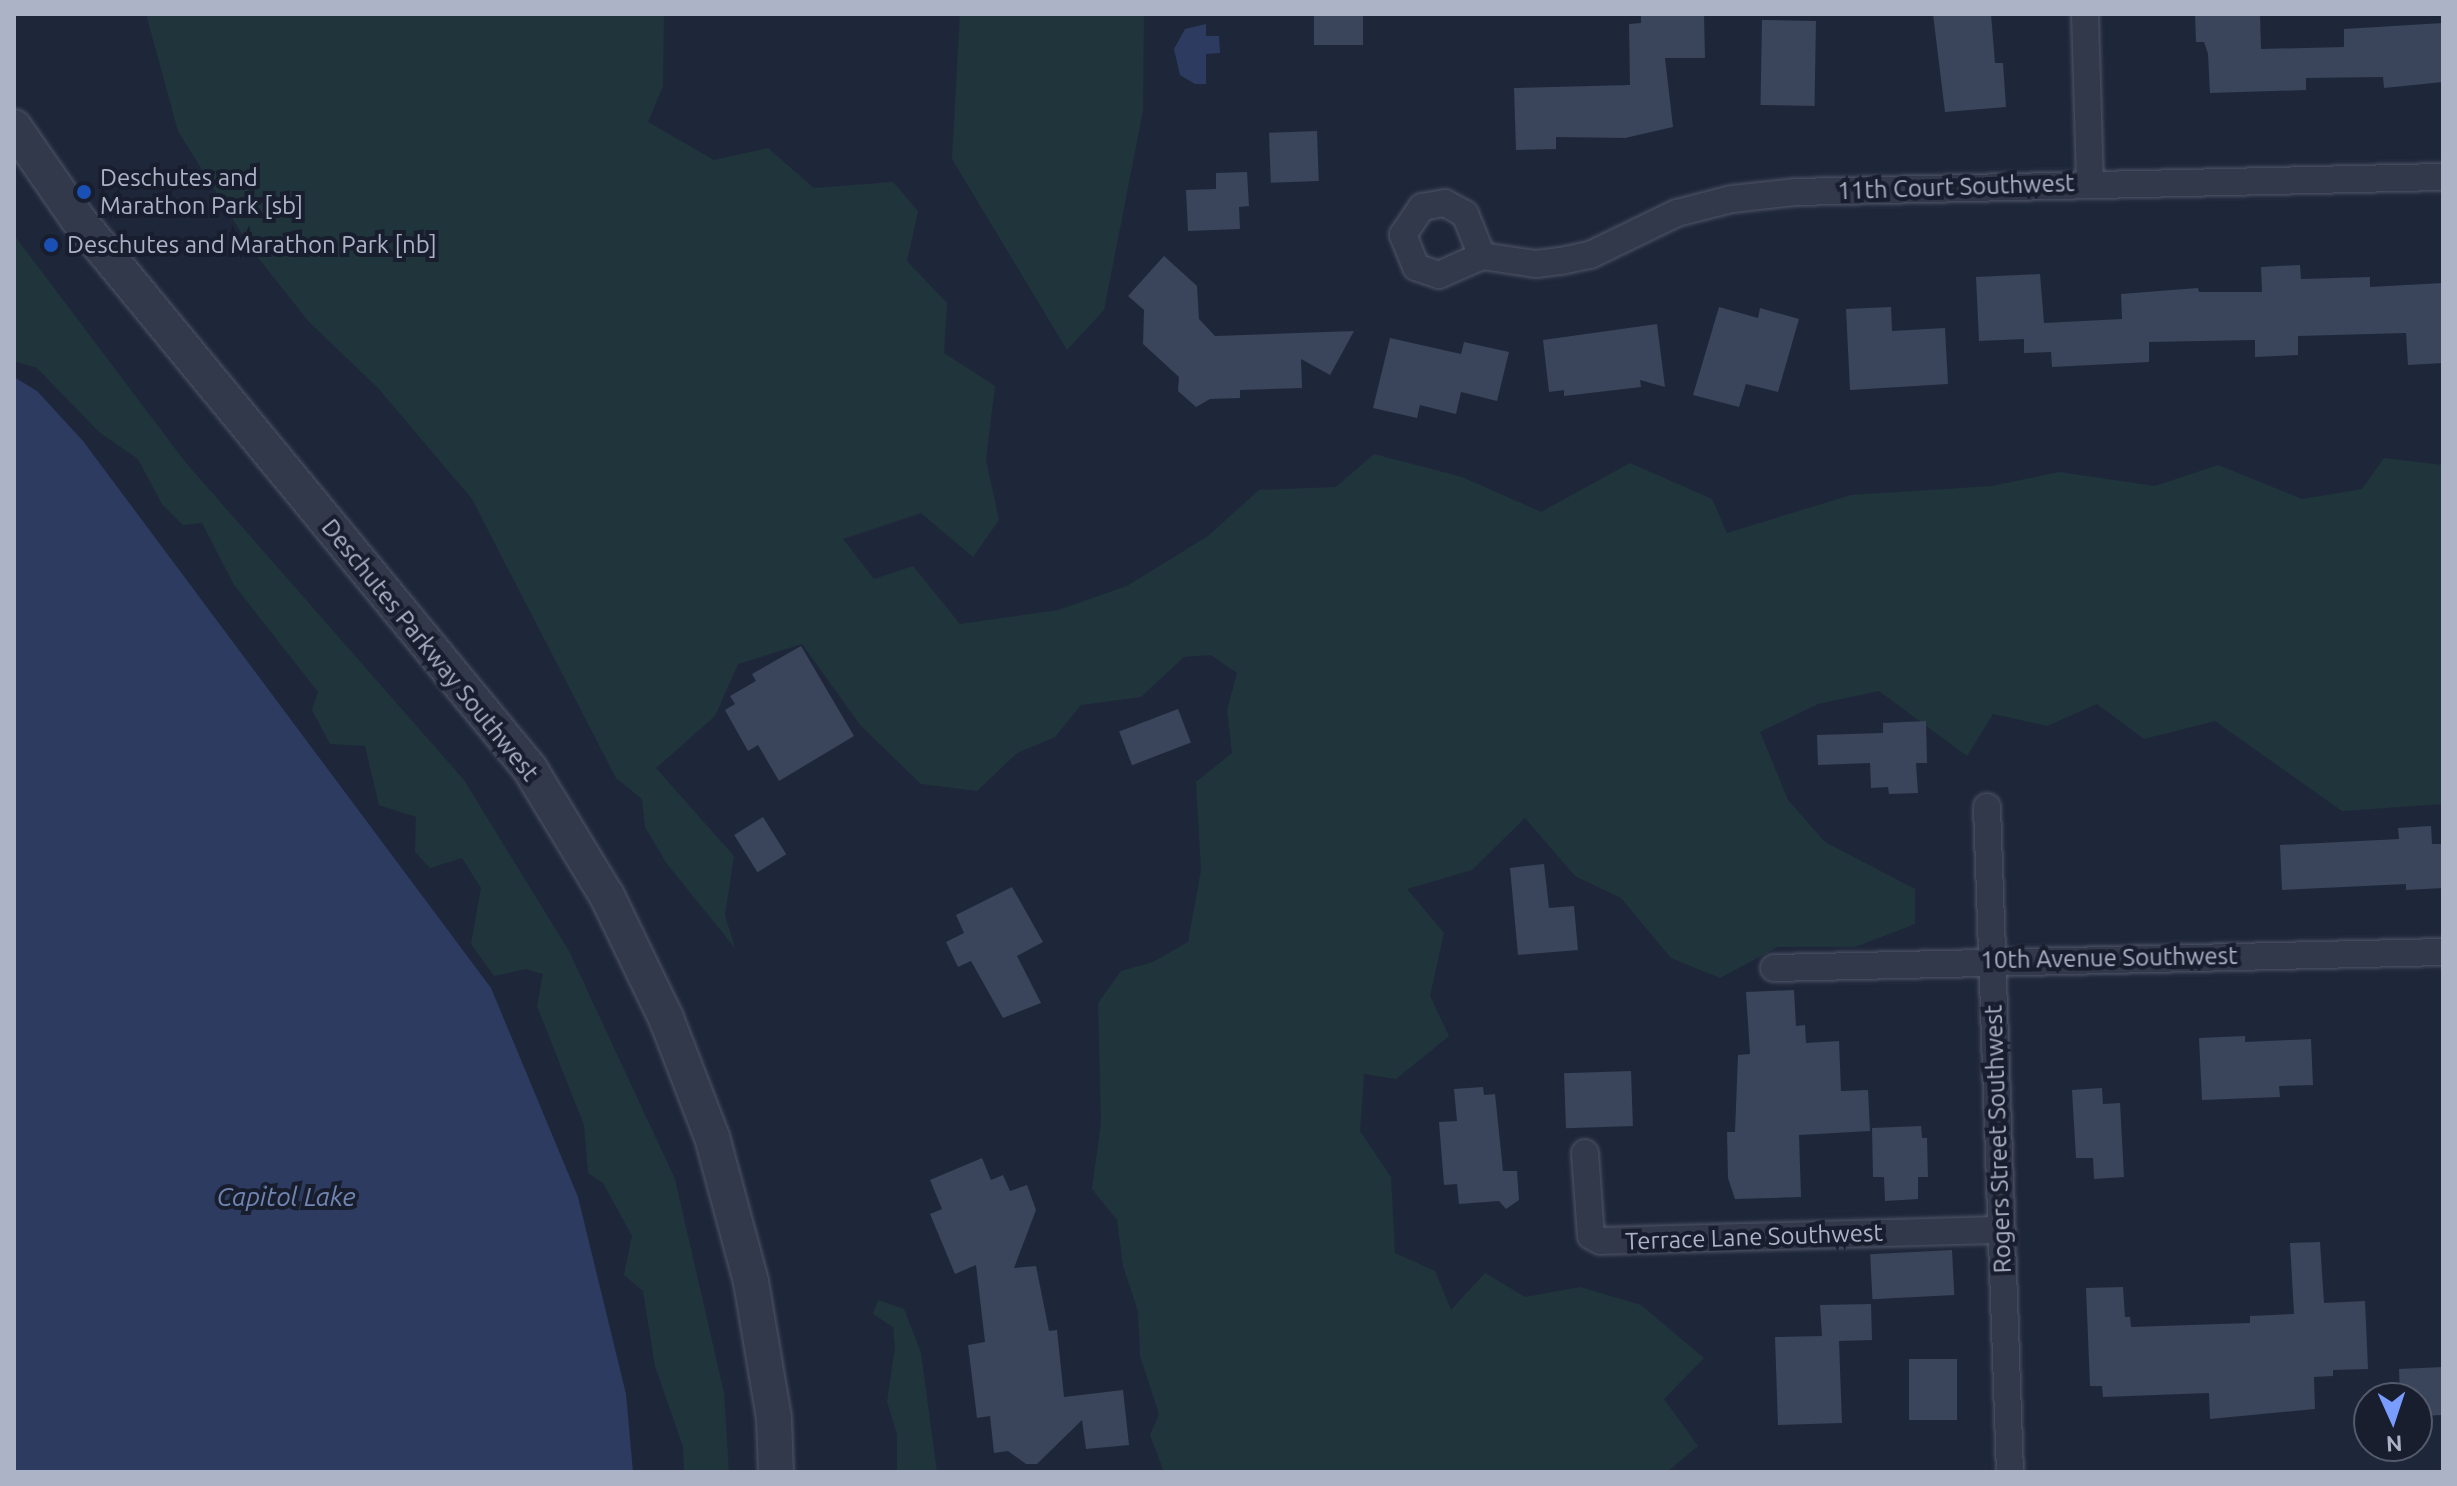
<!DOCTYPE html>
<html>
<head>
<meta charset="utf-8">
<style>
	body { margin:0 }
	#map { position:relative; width:2457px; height:1486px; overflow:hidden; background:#1e273a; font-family:Ubuntu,sans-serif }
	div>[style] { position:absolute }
	.green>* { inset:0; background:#20343b }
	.water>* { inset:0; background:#2c3b5f }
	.building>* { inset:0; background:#3a445a; transform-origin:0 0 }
	.roads { filter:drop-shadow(0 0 2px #505668) drop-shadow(0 0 2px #505668) }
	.minor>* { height:26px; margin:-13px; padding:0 13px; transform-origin:13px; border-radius:13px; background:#32394a }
	.tertiary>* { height:34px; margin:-17px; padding:0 17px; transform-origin:17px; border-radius:17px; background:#32394a }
	.dots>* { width:22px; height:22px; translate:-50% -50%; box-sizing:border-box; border:4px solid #181e2e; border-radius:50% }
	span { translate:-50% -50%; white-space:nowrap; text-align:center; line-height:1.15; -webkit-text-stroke:8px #181e2e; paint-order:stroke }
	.poi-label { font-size:24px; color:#acb3c7 }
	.left { translate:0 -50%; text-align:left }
	.street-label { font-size:24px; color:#acb3c7 }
	.water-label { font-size:26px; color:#7185b2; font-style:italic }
	.frame { position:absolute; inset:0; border:16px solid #acb3c7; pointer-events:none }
	.north { position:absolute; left:2353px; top:1382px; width:80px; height:80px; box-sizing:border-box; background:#181e2e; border:2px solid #535a6b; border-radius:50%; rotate:177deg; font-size:22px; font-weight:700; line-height:32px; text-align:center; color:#acb3c7 }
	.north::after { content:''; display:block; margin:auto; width:28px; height:36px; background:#799cff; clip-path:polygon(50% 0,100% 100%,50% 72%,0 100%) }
</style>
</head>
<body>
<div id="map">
	<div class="green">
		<div style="clip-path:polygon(146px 14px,664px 14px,663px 86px,648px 122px,714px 160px,768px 148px,814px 188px,893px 182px,918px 211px,907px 261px,947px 303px,944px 353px,995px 386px,986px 460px,999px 520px,973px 557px,921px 513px,843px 539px,874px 579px,913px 566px,960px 624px,1058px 610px,1127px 586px,1208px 536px,1259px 490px,1336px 487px,1374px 454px,1462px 477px,1541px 512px,1630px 463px,1712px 499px,1727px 533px,1851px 495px,1992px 486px,2059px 472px,2155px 486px,2218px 465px,2302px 499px,2362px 489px,2384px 458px,2443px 465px,2443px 804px,2342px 811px,2215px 721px,2144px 739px,2097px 704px,2047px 726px,1993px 714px,1967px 756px,1879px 691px,1818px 704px,1760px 732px,1788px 800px,1825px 842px,1915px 889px,1915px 924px,1855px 947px,1778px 947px,1720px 978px,1671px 958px,1621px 898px,1575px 876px,1525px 818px,1472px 870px,1407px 889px,1444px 933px,1430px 996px,1449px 1036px,1396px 1079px,1364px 1074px,1360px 1131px,1391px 1177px,1395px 1253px,1435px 1271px,1451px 1310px,1485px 1273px,1525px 1297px,1580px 1287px,1641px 1305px,1704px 1358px,1664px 1399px,1698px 1446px,1667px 1472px,1164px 1472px,1150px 1435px,1159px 1414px,1140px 1356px,1138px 1311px,1123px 1266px,1117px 1220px,1092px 1189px,1101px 1123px,1098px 1003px,1121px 971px,1153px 962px,1188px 942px,1201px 870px,1196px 782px,1232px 753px,1227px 710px,1237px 673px,1211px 655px,1184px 657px,1141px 697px,1081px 705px,1055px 737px,1017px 753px,977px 791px,921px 784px,861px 726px,802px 644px,738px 664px,715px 716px,656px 768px,734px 856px,725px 915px,735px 948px,667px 864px,645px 827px,642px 799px,616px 778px,472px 499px,378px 388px,309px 322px,252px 250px,178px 131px)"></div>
		<div style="clip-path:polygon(960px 14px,1144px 14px,1143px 111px,1104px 310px,1067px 350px,952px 159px)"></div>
		<div style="clip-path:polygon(14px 235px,186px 463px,464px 780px,569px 951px,675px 1179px,724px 1393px,729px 1472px,684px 1472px,683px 1447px,655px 1366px,643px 1291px,624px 1275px,632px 1236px,603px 1183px,588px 1173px,584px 1125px,537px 1006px,543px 974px,526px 969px,494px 976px,471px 944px,481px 888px,462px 858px,430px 868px,415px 852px,416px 817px,379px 805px,365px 746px,330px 744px,312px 710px,318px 692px,234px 585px,202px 523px,183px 525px,162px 504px,138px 459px,99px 432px,37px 368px,14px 361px)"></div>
		<div style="clip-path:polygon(878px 1300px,904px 1309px,921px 1353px,937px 1472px,897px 1472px,897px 1434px,887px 1402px,895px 1347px,893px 1327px,873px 1314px)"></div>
	</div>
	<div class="water">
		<div style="clip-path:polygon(1206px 24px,1206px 36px,1219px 36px,1220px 53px,1206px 54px,1206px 84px,1195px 84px,1180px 75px,1174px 49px,1185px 29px)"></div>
		<div style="clip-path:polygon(14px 377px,37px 391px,83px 441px,491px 988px,578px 1197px,626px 1394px,633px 1472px,14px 1472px)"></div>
	</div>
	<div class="building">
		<div style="left:1314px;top:14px;width:49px;height:31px"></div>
		<div style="clip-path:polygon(1641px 14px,1704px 14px,1705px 58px,1665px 58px,1673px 127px,1625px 138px,1556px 137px,1556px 149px,1516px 150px,1514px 88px,1630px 85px,1629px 24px,1641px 23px)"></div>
		<div style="clip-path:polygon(1933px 14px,1991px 14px,1995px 63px,2003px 63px,2006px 107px,1945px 112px)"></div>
		<div style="clip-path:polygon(2195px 14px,2260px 14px,2261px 49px,2344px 47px,2344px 29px,2443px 23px,2443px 82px,2384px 88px,2383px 77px,2306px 78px,2306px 90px,2210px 93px,2208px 54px,2204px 42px,2196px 42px)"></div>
		<div style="left:1762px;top:20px;width:54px;height:85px;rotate:1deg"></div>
		<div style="left:1317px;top:131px;width:50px;height:48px;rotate:88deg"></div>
		<div style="clip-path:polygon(1247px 172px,1249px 206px,1239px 207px,1240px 229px,1188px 231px,1186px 190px,1216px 189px,1216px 173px)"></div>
		<div style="clip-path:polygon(1164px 256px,1197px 286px,1199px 319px,1215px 336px,1354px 331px,1330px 375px,1301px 359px,1302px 388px,1240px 390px,1240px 398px,1210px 399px,1196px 407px,1178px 391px,1179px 377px,1143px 344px,1144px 310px,1128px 296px)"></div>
		<div style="clip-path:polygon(2300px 265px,2301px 279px,2370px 277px,2370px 287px,2443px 283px,2443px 363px,2408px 365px,2406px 333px,2298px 336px,2298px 355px,2255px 357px,2255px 340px,2149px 342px,2149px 362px,2052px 367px,2051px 352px,2024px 353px,2024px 339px,1979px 341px,1976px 277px,2040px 274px,2044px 323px,2122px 319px,2121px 294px,2198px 288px,2199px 292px,2262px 292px,2261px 267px)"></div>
		<div style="clip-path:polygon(1719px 307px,1758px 318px,1760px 308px,1799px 319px,1778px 392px,1746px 384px,1739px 407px,1693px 395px)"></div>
		<div style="clip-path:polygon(1891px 307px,1892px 331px,1945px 328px,1948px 384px,1850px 390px,1846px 309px)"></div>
		<div style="clip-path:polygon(1657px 324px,1665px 387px,1640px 380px,1641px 387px,1564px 396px,1564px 390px,1549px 392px,1543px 340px)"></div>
		<div style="clip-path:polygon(1390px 338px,1461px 354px,1464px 342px,1509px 352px,1497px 401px,1461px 392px,1456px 414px,1420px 405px,1417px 418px,1373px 408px)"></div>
		<div style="clip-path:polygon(801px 646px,854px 736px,779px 781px,758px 745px,748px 751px,725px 710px,735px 704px,730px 696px,756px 681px,752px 674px)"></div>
		<div style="left:1178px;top:709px;width:36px;height:63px;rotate:69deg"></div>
		<div style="clip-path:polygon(1926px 721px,1927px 763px,1916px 763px,1918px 793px,1889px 794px,1888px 787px,1871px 788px,1870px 763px,1818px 765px,1817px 735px,1883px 733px,1883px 723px)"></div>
		<div style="left:763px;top:817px;width:44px;height:34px;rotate:58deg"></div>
		<div style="clip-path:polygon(2431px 826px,2432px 844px,2443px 844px,2443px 888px,2406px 890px,2406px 884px,2282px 890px,2280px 845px,2399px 839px,2398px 828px)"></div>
		<div style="clip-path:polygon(1544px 864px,1549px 908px,1574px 906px,1578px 950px,1518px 955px,1510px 868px)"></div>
		<div style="clip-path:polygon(1012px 887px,1043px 942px,1017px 956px,1041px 1003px,1003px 1018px,971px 961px,958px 967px,946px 942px,964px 933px,956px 915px)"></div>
		<div style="clip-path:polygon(1794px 990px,1796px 1026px,1805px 1025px,1806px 1043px,1839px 1041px,1841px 1091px,1868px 1090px,1870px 1131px,1799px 1135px,1801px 1197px,1735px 1199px,1728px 1178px,1727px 1132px,1735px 1132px,1738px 1055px,1750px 1054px,1746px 992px)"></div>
		<div style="clip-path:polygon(2245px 1036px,2245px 1042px,2311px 1039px,2313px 1085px,2279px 1086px,2280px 1097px,2202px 1100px,2199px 1038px)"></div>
		<div style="left:1631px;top:1071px;width:55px;height:67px;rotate:88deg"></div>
		<div style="clip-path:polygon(1483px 1087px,1484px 1095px,1495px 1094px,1503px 1171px,1517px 1171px,1519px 1200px,1506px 1209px,1499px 1201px,1459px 1204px,1457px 1184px,1444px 1185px,1439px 1122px,1457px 1121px,1454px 1089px)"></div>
		<div style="clip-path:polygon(2102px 1088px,2103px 1104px,2120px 1103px,2124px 1177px,2094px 1179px,2093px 1158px,2076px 1158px,2072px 1090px)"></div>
		<div style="clip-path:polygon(1921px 1126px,1922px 1138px,1927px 1138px,1928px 1177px,1918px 1177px,1918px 1199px,1885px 1201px,1884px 1177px,1873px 1177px,1872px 1128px)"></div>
		<div style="clip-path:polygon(982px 1158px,991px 1180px,1003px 1175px,1010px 1191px,1027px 1185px,1036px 1210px,1014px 1268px,1036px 1266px,1049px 1331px,1057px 1330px,1064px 1397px,1123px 1390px,1129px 1445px,1086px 1449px,1082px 1420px,1037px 1464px,1026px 1464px,1008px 1451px,994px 1453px,990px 1416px,977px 1418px,968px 1345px,985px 1342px,976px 1265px,955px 1274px,930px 1214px,942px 1209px,930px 1180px)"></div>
		<div style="clip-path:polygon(2320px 1242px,2324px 1303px,2365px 1301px,2368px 1369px,2333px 1370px,2333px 1376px,2314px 1377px,2315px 1409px,2210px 1419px,2209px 1393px,2103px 1397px,2102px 1386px,2090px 1386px,2086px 1288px,2123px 1287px,2125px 1317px,2130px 1317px,2131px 1327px,2250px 1323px,2250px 1316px,2294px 1314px,2290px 1243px)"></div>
		<div style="left:1952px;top:1250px;width:45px;height:82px;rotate:87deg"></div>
		<div style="clip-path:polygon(1871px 1304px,1872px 1340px,1839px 1341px,1842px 1423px,1778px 1425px,1775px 1337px,1822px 1336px,1820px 1305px)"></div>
		<div style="left:1909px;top:1359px;width:48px;height:61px"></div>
		<div style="clip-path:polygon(2443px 1367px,2443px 1415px,2417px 1416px,2417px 1398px,2400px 1398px,2399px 1369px)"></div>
	</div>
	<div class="roads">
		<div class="minor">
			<div style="left:2085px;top:14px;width:167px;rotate:88.3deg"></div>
			<div style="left:1445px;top:203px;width:23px;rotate:29deg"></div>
			<div style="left:1465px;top:214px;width:45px;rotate:68deg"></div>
			<div style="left:1482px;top:256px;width:47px;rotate:156.2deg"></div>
			<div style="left:1439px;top:275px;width:24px;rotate:-161deg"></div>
			<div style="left:1416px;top:267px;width:35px;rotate:-112deg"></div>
			<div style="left:1403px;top:235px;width:34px;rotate:-56deg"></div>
			<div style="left:1422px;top:207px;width:23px;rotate:-10deg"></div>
			<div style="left:1482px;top:256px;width:55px;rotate:8.4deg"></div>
			<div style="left:1536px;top:264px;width:25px;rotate:-7deg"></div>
			<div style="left:1561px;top:261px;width:30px;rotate:-12deg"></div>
			<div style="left:1590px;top:255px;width:97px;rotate:-25.8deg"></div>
			<div style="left:1677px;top:213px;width:57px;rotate:-14.3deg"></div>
			<div style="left:1732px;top:199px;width:63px;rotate:-6.3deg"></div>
			<div style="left:1795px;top:192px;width:648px;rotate:-1.33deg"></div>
			<div style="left:1987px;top:807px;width:665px;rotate:88.02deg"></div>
			<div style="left:1774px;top:968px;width:669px;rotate:-1.37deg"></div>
			<div style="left:1585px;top:1153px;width:83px;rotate:85.9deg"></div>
			<div style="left:1591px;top:1236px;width:11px;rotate:27deg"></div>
			<div style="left:1601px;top:1241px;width:400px;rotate:-1.6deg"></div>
		</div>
		<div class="tertiary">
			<div style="left:14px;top:127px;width:111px;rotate:55.3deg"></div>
			<div style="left:77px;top:218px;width:713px;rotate:50.57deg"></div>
			<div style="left:530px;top:769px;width:149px;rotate:58.8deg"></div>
			<div style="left:607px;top:896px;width:136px;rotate:64.2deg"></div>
			<div style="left:666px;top:1018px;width:128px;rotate:68.9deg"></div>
			<div style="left:712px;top:1137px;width:150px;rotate:74.9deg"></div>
			<div style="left:751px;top:1282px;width:138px;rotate:80.4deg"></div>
			<div style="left:774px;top:1418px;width:54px;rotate:87.9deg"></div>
		</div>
	</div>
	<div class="dots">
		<div style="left:84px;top:192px;background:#1a4fb4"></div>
		<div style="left:51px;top:245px;background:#1a4fb4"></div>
	</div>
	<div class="poi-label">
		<span class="left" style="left:100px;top:192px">Deschutes and<br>Marathon Park [sb]</span>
		<span class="left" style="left:67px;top:245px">Deschutes and Marathon Park [nb]</span>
	</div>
	<div class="street-label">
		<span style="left:1956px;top:187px;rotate:-2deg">11th Court Southwest</span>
		<span style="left:430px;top:650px;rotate:51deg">Deschutes Parkway Southwest</span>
		<span style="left:2109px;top:958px;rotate:-1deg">10th Avenue Southwest</span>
		<span style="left:1998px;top:1139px;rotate:-92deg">Rogers Street Southwest</span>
		<span style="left:1754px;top:1237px;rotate:-2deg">Terrace Lane Southwest</span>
	</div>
	<div class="water-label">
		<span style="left:286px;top:1197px">Capitol Lake</span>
	</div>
	<div class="frame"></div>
	<div class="north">N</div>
</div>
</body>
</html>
